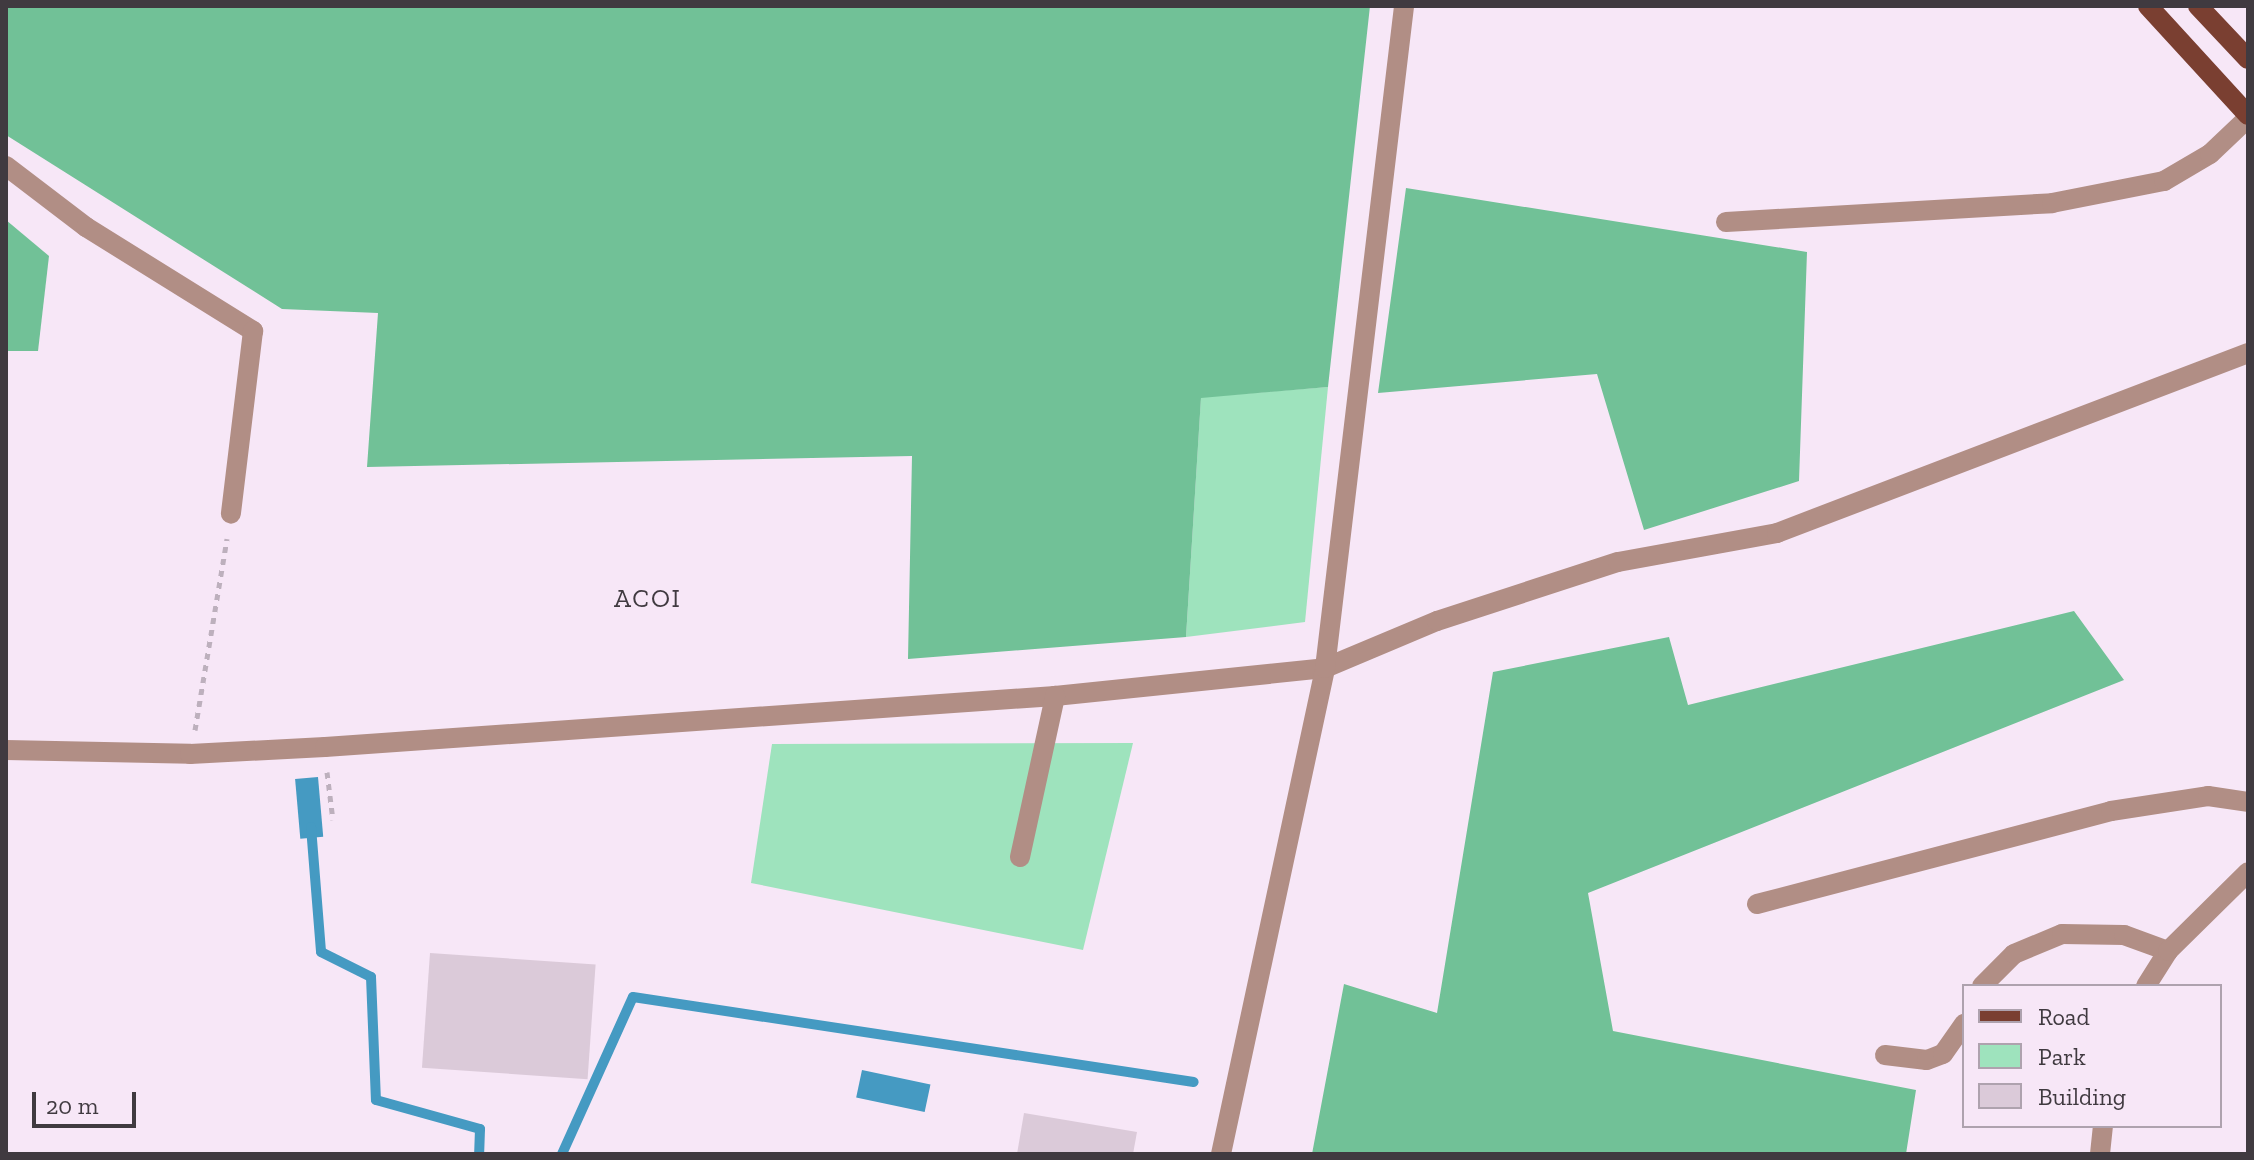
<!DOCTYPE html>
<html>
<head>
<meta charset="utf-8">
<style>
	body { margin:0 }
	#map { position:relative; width:2254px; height:1160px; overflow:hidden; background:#f7e7f7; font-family:"Zilla Slab",serif }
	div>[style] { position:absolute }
	.green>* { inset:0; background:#9ee3bd }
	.forest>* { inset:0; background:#71c197 }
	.water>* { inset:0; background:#459ac2; transform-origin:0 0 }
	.stream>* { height:10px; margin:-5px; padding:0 5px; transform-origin:5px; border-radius:5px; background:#459ac2 }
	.building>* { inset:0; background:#dbcad9; transform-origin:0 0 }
	.path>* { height:5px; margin-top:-2.5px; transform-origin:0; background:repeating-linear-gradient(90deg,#bdb0bd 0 6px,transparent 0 12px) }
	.minor>* { height:20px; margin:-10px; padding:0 10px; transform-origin:10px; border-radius:10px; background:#b18e85 }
	.major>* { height:20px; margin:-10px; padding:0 10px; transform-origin:10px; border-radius:10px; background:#7a3f31 }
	span { translate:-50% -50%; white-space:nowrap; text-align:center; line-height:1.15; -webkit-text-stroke:6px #f7e7f7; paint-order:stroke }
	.neighbourhood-label { font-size:26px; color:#403a40; letter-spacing:2px }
	.frame { position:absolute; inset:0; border:8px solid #403a40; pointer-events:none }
	.legend { position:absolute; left:1962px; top:984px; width:260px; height:144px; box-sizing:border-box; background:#f7e7f7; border:2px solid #aea2ae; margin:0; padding:10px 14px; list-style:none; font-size:24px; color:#403a40 }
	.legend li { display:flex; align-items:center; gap:16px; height:40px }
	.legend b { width:40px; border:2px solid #aea2ae }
	.scale { position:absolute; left:32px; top:1092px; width:104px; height:36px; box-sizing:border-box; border:4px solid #403a40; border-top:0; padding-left:10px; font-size:24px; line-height:28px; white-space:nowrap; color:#403a40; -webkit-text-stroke:6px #f7e7f7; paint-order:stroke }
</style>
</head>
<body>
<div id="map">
	<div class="green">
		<div style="clip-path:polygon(1328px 387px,1305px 622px,1186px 637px,1201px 397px)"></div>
		<div style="clip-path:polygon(1133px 743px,1083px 950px,751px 883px,772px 744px)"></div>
	</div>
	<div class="forest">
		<div style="clip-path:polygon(6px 6px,1370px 6px,1328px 387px,1201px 398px,1186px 637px,908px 659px,912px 456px,367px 467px,378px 313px,282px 309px,6px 135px)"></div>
		<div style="clip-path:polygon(1406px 188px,1807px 252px,1799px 481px,1644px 530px,1597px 374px,1378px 393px)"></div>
		<div style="clip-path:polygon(6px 220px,49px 256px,38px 351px,6px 351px)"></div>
		<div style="clip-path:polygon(2074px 611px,2124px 680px,1588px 893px,1613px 1031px,1916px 1090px,1906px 1154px,1312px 1154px,1344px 984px,1437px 1013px,1493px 672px,1669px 637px,1688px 705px)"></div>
	</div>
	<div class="water">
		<div style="left:318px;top:777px;width:60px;height:23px;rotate:85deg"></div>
		<div style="left:862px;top:1070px;width:70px;height:28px;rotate:12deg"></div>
	</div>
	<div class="stream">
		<div style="left:311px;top:827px;width:125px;rotate:85.4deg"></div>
		<div style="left:321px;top:952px;width:56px;rotate:26.6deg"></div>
		<div style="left:371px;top:977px;width:123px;rotate:87.7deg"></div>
		<div style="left:376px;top:1100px;width:108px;rotate:15.6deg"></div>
		<div style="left:480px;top:1129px;width:25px;rotate:92deg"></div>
		<div style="left:562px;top:1154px;width:172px;rotate:-65.7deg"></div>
		<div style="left:633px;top:997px;width:567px;rotate:8.62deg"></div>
	</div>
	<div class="building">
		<div style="left:430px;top:953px;width:166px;height:115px;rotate:4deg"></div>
		<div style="clip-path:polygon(1024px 1113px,1137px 1132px,1133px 1154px,1017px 1154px)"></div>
	</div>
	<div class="path">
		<div style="left:195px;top:730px;width:194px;rotate:-80.5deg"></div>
		<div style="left:327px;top:772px;width:48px;rotate:82.9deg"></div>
	</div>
	<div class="minor">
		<div style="left:6px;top:166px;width:101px;rotate:37.3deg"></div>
		<div style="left:86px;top:227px;width:197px;rotate:31.9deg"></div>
		<div style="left:253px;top:331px;width:184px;rotate:96.9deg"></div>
		<div style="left:1726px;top:222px;width:327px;rotate:-3.3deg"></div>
		<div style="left:2052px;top:203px;width:114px;rotate:-11.1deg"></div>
		<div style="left:2164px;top:181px;width:53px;rotate:-30.4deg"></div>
		<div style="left:2210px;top:154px;width:52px;rotate:-43.5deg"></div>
		<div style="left:6px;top:750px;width:184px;rotate:1.2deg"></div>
		<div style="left:190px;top:754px;width:135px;rotate:-3deg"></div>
		<div style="left:325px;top:747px;width:732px;rotate:-4deg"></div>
		<div style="left:1055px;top:696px;width:271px;rotate:-5.9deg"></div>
		<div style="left:1325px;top:668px;width:121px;rotate:-22.8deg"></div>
		<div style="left:1437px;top:621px;width:190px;rotate:-18.1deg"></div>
		<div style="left:1618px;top:562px;width:162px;rotate:-10.3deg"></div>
		<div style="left:1777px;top:533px;width:504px;rotate:-20.92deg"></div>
		<div style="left:1020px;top:857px;width:165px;rotate:-77.7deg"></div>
		<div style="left:1757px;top:904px;width:366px;rotate:-14.7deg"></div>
		<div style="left:2111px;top:811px;width:98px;rotate:-8.8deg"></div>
		<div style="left:2208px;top:796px;width:40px;rotate:8.5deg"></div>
		<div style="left:1982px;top:986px;width:45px;rotate:-45deg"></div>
		<div style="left:2014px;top:954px;width:52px;rotate:-22.6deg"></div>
		<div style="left:2062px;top:934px;width:62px;rotate:0.9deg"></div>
		<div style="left:2124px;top:935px;width:47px;rotate:20deg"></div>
		<div style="left:2146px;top:986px;width:41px;rotate:-57.8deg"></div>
		<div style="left:2168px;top:951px;width:112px;rotate:-44.6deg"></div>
		<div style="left:1885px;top:1055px;width:42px;rotate:6.8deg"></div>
		<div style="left:1927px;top:1060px;width:17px;rotate:-21deg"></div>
		<div style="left:1943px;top:1054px;width:37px;rotate:-55deg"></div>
		<div style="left:1221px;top:1154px;width:497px;rotate:-77.9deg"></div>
		<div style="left:1325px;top:668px;width:667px;rotate:-83.19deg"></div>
		<div style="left:2100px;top:1154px;width:28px;rotate:-84deg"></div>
	</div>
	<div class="major">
		<div style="left:2148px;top:6px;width:148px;rotate:47.5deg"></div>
		<div style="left:2198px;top:6px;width:73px;rotate:46.7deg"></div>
	</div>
	<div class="neighbourhood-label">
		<span style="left:648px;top:599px">ACOI</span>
	</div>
	<div class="frame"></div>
	<ul class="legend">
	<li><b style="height:10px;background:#7a3f31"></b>Road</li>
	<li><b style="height:22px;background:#9ee3bd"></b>Park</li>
	<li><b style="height:22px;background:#dbcad9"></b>Building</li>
	</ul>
	<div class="scale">20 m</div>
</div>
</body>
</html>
